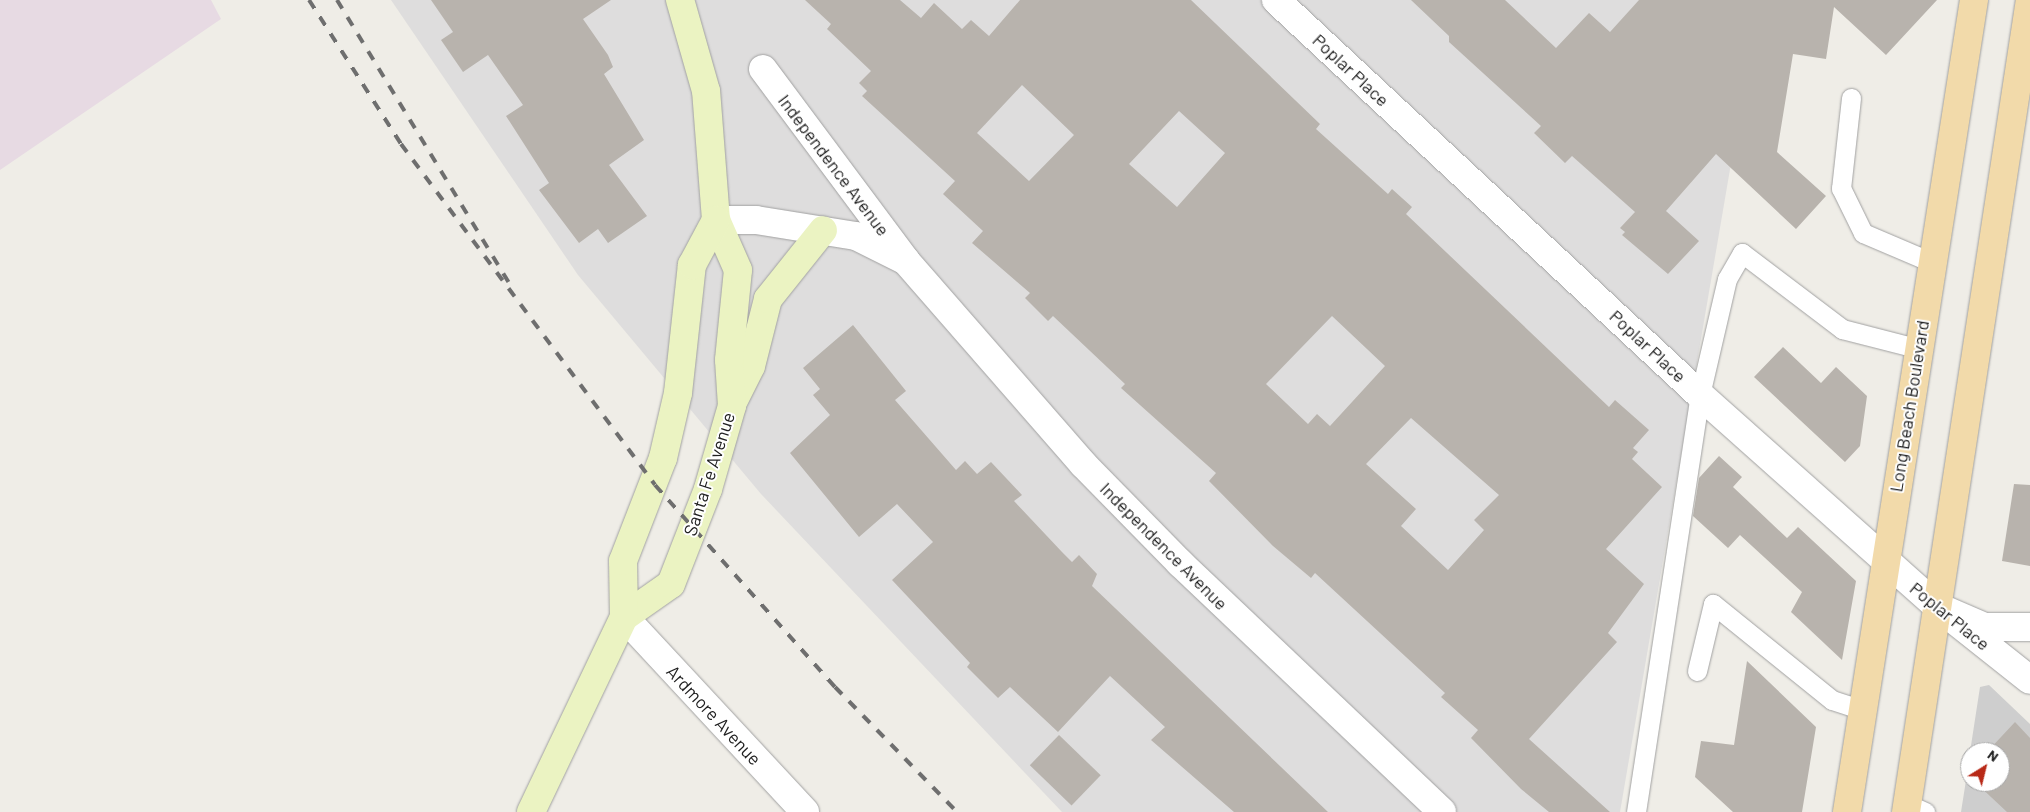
<!DOCTYPE html>
<html>
<head>
<meta charset="utf-8">
<style>
	body { margin:0 }
	#map { position:relative; width:2030px; height:812px; overflow:hidden; background:#efede7; font-family:Barlow,sans-serif }
	div>[style] { position:absolute }
	.residential>* { inset:0; background:#dedddd }
	.industrial>* { inset:0; background:#e7dae3 }
	.religious>* { inset:0; background:#cecece }
	.building>* { inset:0; background:#b8b3ad; transform-origin:0 0 }
	.roads { filter:drop-shadow(0 0 1px #a1a1a1) drop-shadow(0 0 1px #a1a1a1) }
	.service>* { height:19px; margin:-9.5px; padding:0 9.5px; transform-origin:9.5px; border-radius:9.5px; background:#fff }
	.minor>* { height:28px; margin:-14px; padding:0 14px; transform-origin:14px; border-radius:14px; background:#fff }
	.tertiary>* { height:28px; margin:-14px; padding:0 14px; transform-origin:14px; border-radius:14px; background:#fff }
	.secondary>* { height:28px; margin:-14px; padding:0 14px; transform-origin:14px; border-radius:14px; background:#ebf3c2 }
	.primary>* { height:28px; margin:-14px; padding:0 14px; transform-origin:14px; border-radius:14px; background:#f2daaa }
	.rail>* { height:4px; margin-top:-2px; transform-origin:0; background:repeating-linear-gradient(90deg,#6e6e6e 0 10px,transparent 0 20px) }
	span { translate:-50% -50%; white-space:nowrap; text-align:center; line-height:1.15; -webkit-text-stroke:4px #fff; paint-order:stroke }
	.street-label { font-size:18px; color:#202020 }
	.north { position:absolute; left:1960px; top:742px; width:50px; height:50px; box-sizing:border-box; background:#fff; border:1px solid #a6a6a6; border-radius:50%; rotate:36deg; font-size:14px; font-weight:700; line-height:20px; text-align:center; color:#202020 }
	.north::after { content:''; display:block; margin:auto; width:18px; height:22px; background:#b82917; clip-path:polygon(50% 0,100% 100%,50% 72%,0 100%) }
</style>
</head>
<body>
<div id="map">
	<div class="residential">
		<div style="clip-path:polygon(391px 0,1759px 0,1620px 812px,1062px 812px,761px 494px,578px 275px)"></div>
	</div>
	<div class="industrial">
		<div style="clip-path:polygon(0 0,211px 0,221px 19px,0 170px)"></div>
	</div>
	<div class="religious">
		<div style="clip-path:polygon(1989px 685px,2030px 724px,2030px 812px,1961px 812px,1970px 755px,1970px 782px,2000px 782px,2000px 752px,1970px 752px,1980px 687px)"></div>
	</div>
	<div class="building">
		<div style="clip-path:polygon(431px 0,611px 0,583px 19px,608px 55px,613px 67px,604px 74px,644px 140px,609px 165px,647px 216px,608px 243px,598px 229px,579px 243px,539px 190px,549px 183px,506px 116px,523px 105px,488px 55px,463px 72px,441px 40px,453px 32px)"></div>
		<div style="clip-path:polygon(evenodd,805px 0,900px 0,921px 18px,934px 3px,962px 29px,971px 20px,989px 36px,1020px 0,1191px 0,1320px 124px,1316px 129px,1388px 194px,1392px 189px,1412px 207px,1406px 214px,1609px 407px,1615px 400px,1649px 430px,1633px 448px,1638px 452px,1632px 459px,1662px 487px,1606px 549px,1644px 584px,1608px 633px,1617px 642px,1529px 739px,1610px 812px,1549px 812px,1521px 789px,1471px 738px,1478px 730px,1441px 697px,1445px 693px,1315px 573px,1311px 578px,1273px 546px,1209px 481px,1216px 473px,1121px 388px,1125px 384px,1053px 316px,1048px 321px,1025px 298px,1030px 293px,972px 243px,983px 231px,943px 194px,955px 181px,862px 96px,867px 91px,859px 83px,871px 71px,827px 29px,831px 24px,805px 0,1022px 85px,1074px 135px,1029px 181px,977px 133px,1022px 85px,805px 0,1179px 111px,1225px 153px,1177px 207px,1129px 164px,1179px 111px,805px 0,1332px 316px,1385px 366px,1330px 426px,1317px 414px,1308px 424px,1266px 384px,1332px 316px,805px 0,1411px 418px,1499px 495px,1474px 520px,1484px 530px,1448px 570px,1401px 526px,1416px 509px,1366px 464px,1411px 418px)"></div>
		<div style="clip-path:polygon(1411px 0,1505px 0,1556px 48px,1589px 13px,1610px 32px,1639px 0,1937px 0,1886px 55px,1834px 7px,1826px 59px,1793px 54px,1777px 152px,1826px 196px,1796px 229px,1716px 154px,1666px 211px,1699px 241px,1668px 274px,1622px 235px,1625px 232px,1620px 228px,1635px 212px,1572px 156px,1565px 163px,1534px 133px,1541px 126px,1449px 42px,1449px 36px)"></div>
		<div style="clip-path:polygon(853px 325px,906px 391px,895px 400px,956px 470px,965px 461px,977px 474px,991px 462px,1022px 495px,1014px 501px,1062px 552px,1072px 562px,1079px 555px,1097px 574px,1092px 586px,1328px 812px,1234px 812px,1151px 740px,1165px 727px,1110px 676px,1058px 732px,1010px 687px,998px 698px,967px 667px,970px 663px,892px 580px,933px 542px,897px 504px,859px 537px,790px 453px,830px 415px,813px 395px,820px 389px,803px 368px)"></div>
		<div style="clip-path:polygon(1783px 347px,1821px 383px,1836px 367px,1867px 396px,1860px 446px,1845px 462px,1754px 377px)"></div>
		<div style="clip-path:polygon(1719px 456px,1742px 477px,1733px 487px,1787px 538px,1798px 527px,1856px 581px,1842px 660px,1791px 612px,1802px 592px,1740px 535px,1728px 548px,1693px 516px,1699px 478px)"></div>
		<div style="clip-path:polygon(2014px 484px,2030px 485px,2030px 566px,2002px 561px)"></div>
		<div style="clip-path:polygon(1747px 661px,1816px 727px,1802px 812px,1733px 812px,1695px 777px,1701px 741px,1734px 745px)"></div>
		<div style="clip-path:polygon(2015px 722px,2030px 738px,2030px 812px,2007px 812px,1975px 782px,2000px 782px,2000px 752px,1987px 752px)"></div>
		<div style="left:1059px;top:735px;width:58px;height:42px;rotate:44deg"></div>
	</div>
	<div class="roads">
		<div class="service">
			<div style="left:1851px;top:98px;width:91px;rotate:96.3deg"></div>
			<div style="left:1841px;top:188px;width:50px;rotate:63.9deg"></div>
			<div style="left:1863px;top:233px;width:74px;rotate:23.1deg"></div>
			<div style="left:1697px;top:671px;width:69px;rotate:-76.6deg"></div>
			<div style="left:1713px;top:604px;width:153px;rotate:38.9deg"></div>
			<div style="left:1832px;top:700px;width:29px;rotate:18deg"></div>
			<div style="left:1907px;top:804px;width:20px;rotate:24deg"></div>
			<div style="left:1636px;top:812px;width:422px;rotate:-81.3deg"></div>
			<div style="left:1700px;top:395px;width:119px;rotate:-76.9deg"></div>
			<div style="left:1727px;top:279px;width:30px;rotate:-60deg"></div>
			<div style="left:1742px;top:253px;width:126px;rotate:37.2deg"></div>
			<div style="left:1842px;top:329px;width:81px;rotate:14.4deg"></div>
		</div>
		<div class="minor">
			<div style="left:1276px;top:0;width:579px;rotate:42.97deg"></div>
			<div style="left:1700px;top:395px;width:319px;rotate:41.7deg"></div>
			<div style="left:1938px;top:607px;width:117px;rotate:38.4deg"></div>
			<div style="left:763px;top:69px;width:239px;rotate:53.3deg"></div>
		</div>
		<div class="tertiary">
			<div style="left:716px;top:220px;width:40px"></div>
			<div style="left:756px;top:220px;width:101px;rotate:9.1deg"></div>
			<div style="left:856px;top:236px;width:56px;rotate:26.6deg"></div>
			<div style="left:906px;top:261px;width:269px;rotate:48.9deg"></div>
			<div style="left:1083px;top:464px;width:139px;rotate:45.6deg"></div>
			<div style="left:1180px;top:563px;width:361px;rotate:43.5deg"></div>
			<div style="left:1938px;top:607px;width:51px;rotate:23.1deg"></div>
			<div style="left:1985px;top:627px;width:45px"></div>
			<div style="left:624px;top:617px;width:266px;rotate:47.1deg"></div>
		</div>
		<div class="secondary">
			<div style="left:732px;top:404px;width:42px;rotate:-63.4deg"></div>
			<div style="left:751px;top:366px;width:69px;rotate:-75.8deg"></div>
			<div style="left:768px;top:299px;width:88px;rotate:-51.4deg"></div>
			<div style="left:624px;top:617px;width:57px;rotate:-35.1deg"></div>
			<div style="left:671px;top:584px;width:102px;rotate:-68.7deg"></div>
			<div style="left:708px;top:489px;width:86px;rotate:-73.9deg"></div>
			<div style="left:732px;top:406px;width:46px;rotate:-93.7deg"></div>
			<div style="left:729px;top:360px;width:90px;rotate:-84.3deg"></div>
			<div style="left:738px;top:270px;width:55px;rotate:-113.7deg"></div>
			<div style="left:716px;top:220px;width:129px;rotate:-94.4deg"></div>
			<div style="left:706px;top:91px;width:95px;rotate:-105.9deg"></div>
			<div style="left:531px;top:812px;width:216px;rotate:-64.5deg"></div>
			<div style="left:624px;top:617px;width:56px;rotate:-91deg"></div>
			<div style="left:623px;top:561px;width:110px;rotate:-68.8deg"></div>
			<div style="left:663px;top:458px;width:67px;rotate:-77deg"></div>
			<div style="left:678px;top:393px;width:129px;rotate:-83.8deg"></div>
			<div style="left:692px;top:265px;width:51px;rotate:-61.9deg"></div>
		</div>
		<div class="primary">
			<div style="left:1847px;top:812px;width:822px;rotate:-81.11deg"></div>
			<div style="left:1906px;top:812px;width:821px;rotate:-81.32deg"></div>
		</div>
	</div>
	<div class="rail">
		<div style="left:309px;top:0;width:171px;rotate:57.4deg"></div>
		<div style="left:401px;top:144px;width:425px;rotate:53.3deg"></div>
		<div style="left:655px;top:485px;width:271px;rotate:48.3deg"></div>
		<div style="left:835px;top:687px;width:175px;rotate:45.7deg"></div>
		<div style="left:337px;top:0;width:335px;rotate:58.7deg"></div>
	</div>
	<div class="street-label">
		<span style="left:1351px;top:70px;rotate:43deg">Poplar Place</span>
		<span style="left:834px;top:165px;rotate:53deg">Independence Avenue</span>
		<span style="left:1648px;top:346px;rotate:43deg">Poplar Place</span>
		<span style="left:1909px;top:406px;rotate:-81deg">Long Beach Boulevard</span>
		<span style="left:709px;top:474px;rotate:-72deg">Santa Fe Avenue</span>
		<span style="left:1164px;top:546px;rotate:45deg">Independence Avenue</span>
		<span style="left:1950px;top:616px;rotate:39deg">Poplar Place</span>
		<span style="left:714px;top:715px;rotate:47deg">Ardmore Avenue</span>
	</div>
	<div class="north">N</div>
</div>
</body>
</html>
